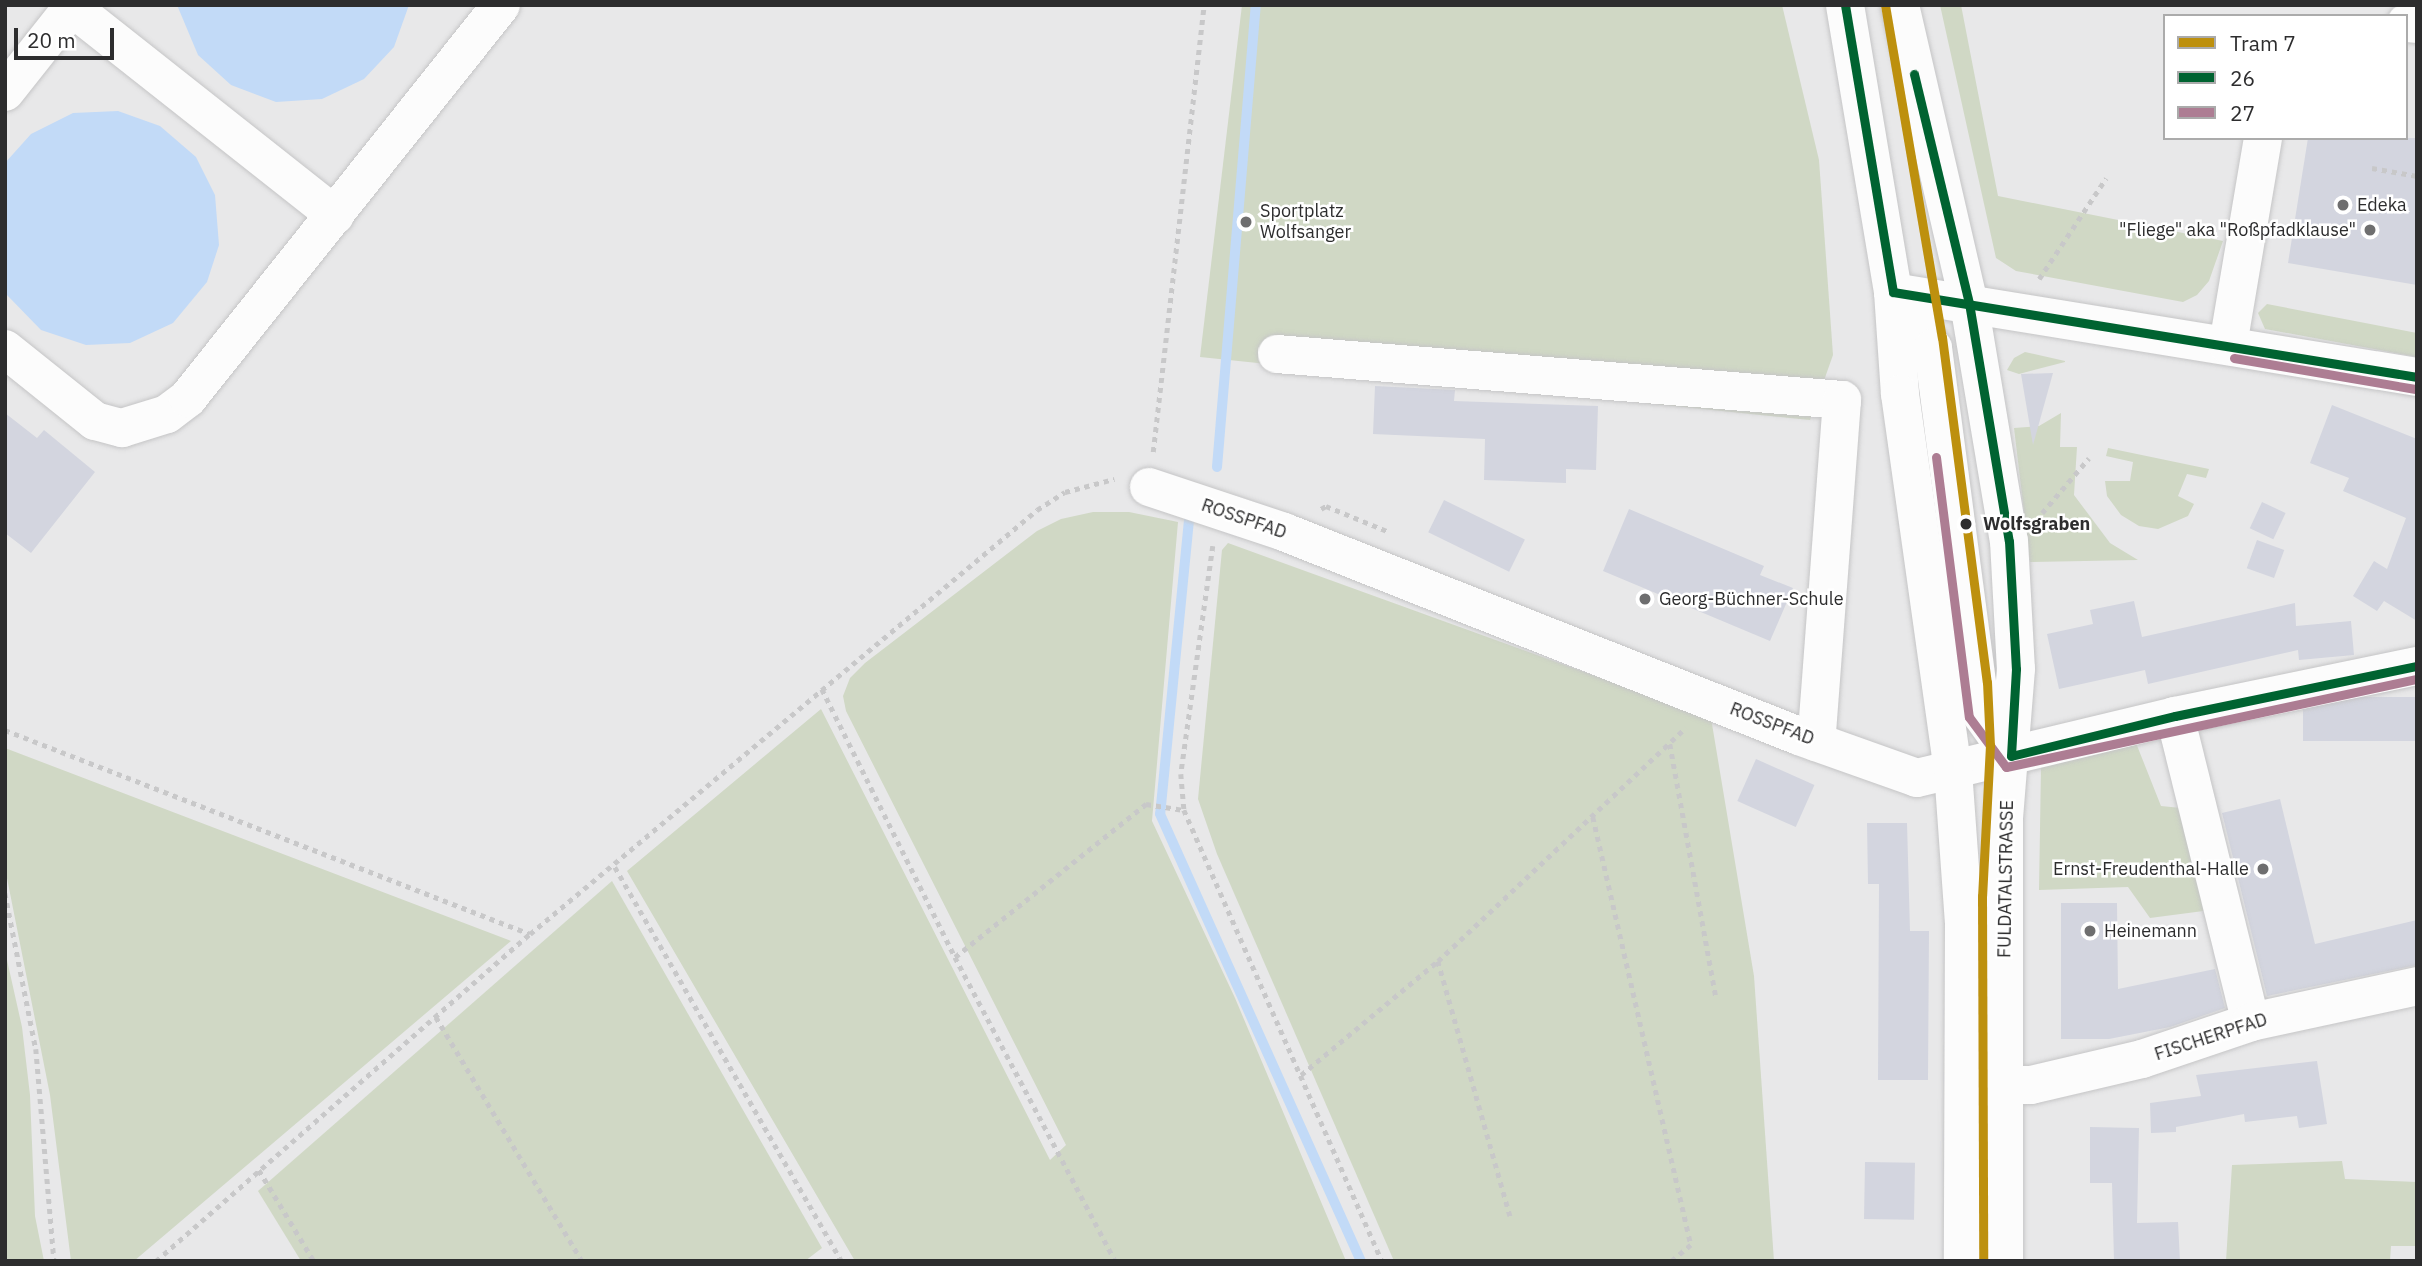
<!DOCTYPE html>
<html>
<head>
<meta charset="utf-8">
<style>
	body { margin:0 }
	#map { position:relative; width:2422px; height:1266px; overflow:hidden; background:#e8e8e9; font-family:"IBM Plex Sans",sans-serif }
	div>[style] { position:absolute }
	.green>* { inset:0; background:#d0d8c5 }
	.water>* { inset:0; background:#c2daf7 }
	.stream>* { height:10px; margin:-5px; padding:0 5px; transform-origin:5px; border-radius:5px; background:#c2daf7 }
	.building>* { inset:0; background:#d3d5df; transform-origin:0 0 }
	.path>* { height:4.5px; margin-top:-2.25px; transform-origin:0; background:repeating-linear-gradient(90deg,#c8c8c9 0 5px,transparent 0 10px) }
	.roads { filter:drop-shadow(0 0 2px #c5c5c6) drop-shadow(0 0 2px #c5c5c6) }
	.minor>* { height:38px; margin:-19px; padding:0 19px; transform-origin:19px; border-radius:19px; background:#fcfcfc }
	.major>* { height:38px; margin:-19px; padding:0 19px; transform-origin:19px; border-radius:19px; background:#fcfcfc }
	.bus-1>* { height:9px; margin:-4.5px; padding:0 4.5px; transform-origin:4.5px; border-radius:4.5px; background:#006331 }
	.bus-2>* { height:9px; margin:-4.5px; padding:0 4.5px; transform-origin:4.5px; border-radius:4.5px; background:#ad7d93 }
	.tram-1>* { height:9px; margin:-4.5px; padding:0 4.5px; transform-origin:4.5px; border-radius:4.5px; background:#bd900e }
	.dots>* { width:19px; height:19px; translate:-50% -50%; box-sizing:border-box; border:4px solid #fff; border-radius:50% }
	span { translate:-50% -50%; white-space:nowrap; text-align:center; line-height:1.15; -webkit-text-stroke:5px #fff; paint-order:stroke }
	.poi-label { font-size:18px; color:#2d2d2e }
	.left { translate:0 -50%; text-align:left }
	.right { translate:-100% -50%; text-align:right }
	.street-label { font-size:18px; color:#2d2d2e }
	.stop-label { font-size:18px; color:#2d2d2e; font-weight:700 }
	.frame { position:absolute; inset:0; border:7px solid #2d2d2e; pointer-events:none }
	.legend { position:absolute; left:2163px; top:14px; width:245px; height:126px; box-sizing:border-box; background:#fff; border:2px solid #ababab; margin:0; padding:9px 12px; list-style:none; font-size:21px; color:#2d2d2e }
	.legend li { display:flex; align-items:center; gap:14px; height:35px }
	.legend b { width:35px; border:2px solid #ababab }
	.scale { position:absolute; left:14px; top:28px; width:100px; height:32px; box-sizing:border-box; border:4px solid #2d2d2e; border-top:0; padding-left:9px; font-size:21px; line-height:24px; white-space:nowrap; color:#2d2d2e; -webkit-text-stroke:5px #fff; paint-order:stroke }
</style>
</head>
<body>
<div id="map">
	<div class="green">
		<div style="clip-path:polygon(1242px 5px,1782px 5px,1819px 160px,1833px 355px,1810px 420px,1200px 357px)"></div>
		<div style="clip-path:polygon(1940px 5px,1961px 5px,1998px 196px,2223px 241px,2209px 281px,2197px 295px,2183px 302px,2016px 271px,1996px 258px)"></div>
		<div style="clip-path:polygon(2267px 304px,2417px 333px,2417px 357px,2265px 329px,2258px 313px)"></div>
		<div style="clip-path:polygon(2025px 352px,2065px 361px,2065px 362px,2019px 374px,2007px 370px,2014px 358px)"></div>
		<div style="clip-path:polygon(2061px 413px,2060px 447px,2077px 447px,2074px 495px,2110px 543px,2138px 560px,2030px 562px,2014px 428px,2039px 426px)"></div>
		<div style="clip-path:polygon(2108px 448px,2209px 469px,2206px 478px,2187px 474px,2178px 496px,2194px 504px,2188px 516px,2158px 529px,2139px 526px,2121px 515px,2107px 496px,2105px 481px,2130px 481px,2133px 462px,2106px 456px)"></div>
		<div style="clip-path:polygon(1093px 512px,1129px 512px,1178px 522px,1152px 821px,1235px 998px,1346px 1261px,855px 1261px,627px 871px,821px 709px,1050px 1160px,1066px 1145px,846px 711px,843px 696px,850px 678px,865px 663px,1037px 531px,1061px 519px)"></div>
		<div style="clip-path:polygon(1228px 543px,1711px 718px,1754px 976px,1774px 1261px,1394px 1261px,1217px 854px,1198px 799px,1222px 550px)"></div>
		<div style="clip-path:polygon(2136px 743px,2161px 806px,2191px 809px,2211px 910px,2150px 918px,2128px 887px,2039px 890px,2041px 767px)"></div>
		<div style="clip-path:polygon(5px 748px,511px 941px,134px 1261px,71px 1261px,50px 1095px,5px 868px)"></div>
		<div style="clip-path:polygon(612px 881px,822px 1248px,805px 1261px,301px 1261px,258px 1191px)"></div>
		<div style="clip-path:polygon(5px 951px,22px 1027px,30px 1095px,35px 1216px,44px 1261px,5px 1260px)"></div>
		<div style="clip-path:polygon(2342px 1161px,2345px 1179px,2417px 1182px,2417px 1246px,2391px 1246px,2390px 1261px,2226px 1261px,2232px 1165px)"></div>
	</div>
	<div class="water">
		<div style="clip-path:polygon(177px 5px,409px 5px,394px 47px,364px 79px,322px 99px,276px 102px,231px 85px,198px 55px)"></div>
		<div style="clip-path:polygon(118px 111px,160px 126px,196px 157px,215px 195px,219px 245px,207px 282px,173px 323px,130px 343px,86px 345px,41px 330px,5px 293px,5px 163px,31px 134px,73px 113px)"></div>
	</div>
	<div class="stream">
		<div style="left:1217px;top:467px;width:464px;rotate:-85.2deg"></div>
		<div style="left:1189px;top:520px;width:295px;rotate:95.6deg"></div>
		<div style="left:1160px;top:814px;width:490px;rotate:65.8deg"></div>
	</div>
	<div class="building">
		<div style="clip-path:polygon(2308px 138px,2417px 138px,2417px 285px,2288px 263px)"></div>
		<div style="clip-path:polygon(2053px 373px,2033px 445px,2021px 374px)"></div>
		<div style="clip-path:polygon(1375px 386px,1455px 390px,1454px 401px,1598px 406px,1596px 470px,1566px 469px,1566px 483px,1484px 480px,1485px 439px,1373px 434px)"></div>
		<div style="clip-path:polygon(2332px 405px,2417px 439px,2417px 621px,2384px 601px,2377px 611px,2353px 596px,2374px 561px,2387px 569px,2406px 518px,2343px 491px,2349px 478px,2310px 463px)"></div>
		<div style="clip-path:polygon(5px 413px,37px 438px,44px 430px,95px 472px,31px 553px,5px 533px)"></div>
		<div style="left:1444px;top:500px;width:90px;height:36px;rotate:26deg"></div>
		<div style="left:2262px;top:502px;width:26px;height:29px;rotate:25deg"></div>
		<div style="clip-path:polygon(1629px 509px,1764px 566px,1760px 575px,1793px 588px,1770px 641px,1603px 571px)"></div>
		<div style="left:2257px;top:540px;width:29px;height:30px;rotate:20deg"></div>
		<div style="clip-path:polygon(2134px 601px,2142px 637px,2295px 603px,2296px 626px,2351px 621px,2354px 655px,2299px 660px,2298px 650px,2148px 684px,2145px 670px,2059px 689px,2047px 634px,2093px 624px,2090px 610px)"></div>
		<div style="left:2417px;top:697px;width:44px;height:114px;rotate:90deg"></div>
		<div style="left:1756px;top:759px;width:64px;height:46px;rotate:24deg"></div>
		<div style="clip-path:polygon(2280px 799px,2315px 944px,2417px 920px,2417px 965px,2267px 996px,2222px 813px)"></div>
		<div style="clip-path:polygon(1867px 823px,1907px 823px,1910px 931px,1929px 931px,1928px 1080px,1878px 1080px,1879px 884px,1868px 884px)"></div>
		<div style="clip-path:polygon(2061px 903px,2117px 903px,2118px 989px,2215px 969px,2225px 1008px,2170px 1027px,2109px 1039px,2061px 1039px)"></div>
		<div style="clip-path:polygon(2317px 1061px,2327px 1124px,2299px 1128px,2297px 1116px,2245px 1122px,2244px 1114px,2176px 1127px,2176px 1132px,2151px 1133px,2150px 1103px,2201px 1096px,2196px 1075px)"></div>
		<div style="clip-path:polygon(2090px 1127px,2139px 1128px,2137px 1223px,2178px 1222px,2180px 1261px,2114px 1261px,2112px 1183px,2090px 1183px)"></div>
		<div style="left:1865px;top:1162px;width:50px;height:57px;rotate:1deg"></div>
	</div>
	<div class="path">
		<div style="left:2372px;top:168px;width:46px;rotate:10.1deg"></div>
		<div style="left:2039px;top:279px;width:121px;rotate:-56.4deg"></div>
		<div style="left:1153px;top:452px;width:450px;rotate:-83.5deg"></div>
		<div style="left:1321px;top:509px;width:6px;rotate:-31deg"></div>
		<div style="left:1326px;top:506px;width:66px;rotate:22.3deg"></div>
		<div style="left:2042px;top:513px;width:72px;rotate:-49.5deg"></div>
		<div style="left:1213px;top:546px;width:230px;rotate:98deg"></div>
		<div style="left:1181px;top:774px;width:36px;rotate:85deg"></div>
		<div style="left:1184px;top:810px;width:493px;rotate:66.3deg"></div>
		<div style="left:822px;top:689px;width:299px;rotate:63.6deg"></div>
		<div style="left:955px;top:957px;width:344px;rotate:62.2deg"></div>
		<div style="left:5px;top:730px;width:563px;rotate:21.23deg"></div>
		<div style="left:1670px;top:744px;width:257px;rotate:79.7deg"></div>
		<div style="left:1593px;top:817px;width:439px;rotate:77.1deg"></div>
		<div style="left:1691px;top:1245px;width:25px;rotate:140deg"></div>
		<div style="left:615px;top:867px;width:455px;rotate:60.1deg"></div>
		<div style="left:5px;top:893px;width:159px;rotate:78.8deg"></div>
		<div style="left:36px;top:1049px;width:213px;rotate:85.1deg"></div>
		<div style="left:955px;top:957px;width:245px;rotate:-38.7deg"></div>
		<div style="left:1146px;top:804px;width:38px;rotate:9deg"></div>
		<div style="left:1438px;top:961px;width:265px;rotate:74.2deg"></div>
		<div style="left:436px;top:1017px;width:284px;rotate:59.1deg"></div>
		<div style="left:1301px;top:1075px;width:178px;rotate:-39.8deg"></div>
		<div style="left:1438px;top:961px;width:340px;rotate:-43.3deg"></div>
		<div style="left:259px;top:1170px;width:106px;rotate:58.9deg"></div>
		<div style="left:156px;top:1261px;width:497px;rotate:-41.2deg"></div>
		<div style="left:530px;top:934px;width:661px;rotate:-39.91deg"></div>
		<div style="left:1037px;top:510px;width:33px;rotate:-33deg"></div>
		<div style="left:1065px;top:492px;width:51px;rotate:-14.9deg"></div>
	</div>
	<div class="roads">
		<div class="minor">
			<div style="left:69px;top:5px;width:339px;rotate:38.3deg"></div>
			<div style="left:2406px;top:23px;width:11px;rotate:5deg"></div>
			<div style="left:5px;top:92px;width:111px;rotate:-51.6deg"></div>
			<div style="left:1893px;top:292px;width:531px;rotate:9.21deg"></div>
			<div style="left:1893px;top:292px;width:69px;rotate:54.5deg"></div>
			<div style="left:1933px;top:348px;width:369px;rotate:82.5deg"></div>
			<div style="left:1981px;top:714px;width:52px;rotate:54.5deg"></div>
			<div style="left:2228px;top:345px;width:210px;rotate:-80.4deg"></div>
			<div style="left:5px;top:349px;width:115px;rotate:38.7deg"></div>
			<div style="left:95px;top:421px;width:28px;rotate:15deg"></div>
			<div style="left:122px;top:428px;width:47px;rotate:-17.3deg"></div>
			<div style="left:167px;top:414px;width:26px;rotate:-37deg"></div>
			<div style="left:188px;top:398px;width:502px;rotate:-51.46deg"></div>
			<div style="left:1277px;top:354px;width:567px;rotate:4.65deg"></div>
			<div style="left:1842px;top:400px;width:343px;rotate:94.3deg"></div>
			<div style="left:1149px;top:487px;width:142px;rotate:18.4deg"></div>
			<div style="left:1284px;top:532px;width:554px;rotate:21.61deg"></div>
			<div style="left:1799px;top:736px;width:125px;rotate:19.6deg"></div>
			<div style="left:1917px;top:778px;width:265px;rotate:-13.5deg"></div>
			<div style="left:2175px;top:716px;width:247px;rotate:-11.7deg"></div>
			<div style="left:2175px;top:716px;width:315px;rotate:76.1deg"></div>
			<div style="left:2005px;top:1085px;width:26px"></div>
			<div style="left:2031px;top:1085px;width:114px;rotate:-13.2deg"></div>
			<div style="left:2142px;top:1059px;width:115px;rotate:-18.7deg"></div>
			<div style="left:2251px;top:1022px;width:170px;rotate:-12.2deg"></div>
		</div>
		<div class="major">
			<div style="left:1845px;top:5px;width:291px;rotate:80.5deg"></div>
			<div style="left:1893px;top:292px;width:102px;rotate:86.1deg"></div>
			<div style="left:1900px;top:394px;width:380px;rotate:82deg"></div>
			<div style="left:1953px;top:770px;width:152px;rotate:85.9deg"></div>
			<div style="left:1964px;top:922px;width:339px;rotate:90.2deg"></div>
			<div style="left:1900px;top:5px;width:306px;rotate:77deg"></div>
			<div style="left:1969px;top:303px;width:241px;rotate:80.5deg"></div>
			<div style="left:2009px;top:541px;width:128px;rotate:86.9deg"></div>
			<div style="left:2016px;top:669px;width:150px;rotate:94.6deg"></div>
			<div style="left:2004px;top:819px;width:442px;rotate:90deg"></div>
		</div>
	</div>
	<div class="bus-1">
		<div style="left:1845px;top:5px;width:291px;rotate:80.5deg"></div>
		<div style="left:1893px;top:292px;width:531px;rotate:9.21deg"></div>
		<div style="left:1914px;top:74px;width:236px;rotate:76.5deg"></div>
		<div style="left:1969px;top:303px;width:241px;rotate:80.5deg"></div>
		<div style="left:2009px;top:541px;width:128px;rotate:86.9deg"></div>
		<div style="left:2016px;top:669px;width:87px;rotate:93.3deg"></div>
		<div style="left:2011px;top:756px;width:169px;rotate:-13.7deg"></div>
		<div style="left:2175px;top:716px;width:247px;rotate:-11.7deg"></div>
	</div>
	<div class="bus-2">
		<div style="left:2234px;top:358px;width:184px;rotate:9.7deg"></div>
		<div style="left:1936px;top:457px;width:262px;rotate:82.8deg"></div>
		<div style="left:1969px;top:717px;width:62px;rotate:53.5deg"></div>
		<div style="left:2006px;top:767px;width:420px;rotate:-12.1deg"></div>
	</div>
	<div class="tram-1">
		<div style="left:1885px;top:5px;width:337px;rotate:80.3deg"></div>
		<div style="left:1942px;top:337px;width:348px;rotate:82.6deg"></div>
		<div style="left:1987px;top:682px;width:63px;rotate:87.3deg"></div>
		<div style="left:1990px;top:745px;width:151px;rotate:93deg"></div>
		<div style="left:1982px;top:896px;width:365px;rotate:89.8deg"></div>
	</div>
	<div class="dots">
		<div style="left:2343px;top:205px;background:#6e6e6f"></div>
		<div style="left:1246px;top:222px;background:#6e6e6f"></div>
		<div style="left:2370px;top:230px;background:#6e6e6f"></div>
		<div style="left:1966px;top:524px;background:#2d2d2e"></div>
		<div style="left:1645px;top:599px;background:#6e6e6f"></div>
		<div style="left:2263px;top:869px;background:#6e6e6f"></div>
		<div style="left:2090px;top:931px;background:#6e6e6f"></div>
	</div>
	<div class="poi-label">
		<span class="left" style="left:2357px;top:205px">Edeka</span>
		<span class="left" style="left:1260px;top:222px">Sportplatz<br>Wolfsanger</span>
		<span class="right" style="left:2356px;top:230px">"Fliege" aka "Roßpfadklause"</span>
		<span class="left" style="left:1659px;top:599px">Georg-Büchner-Schule</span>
		<span class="right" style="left:2249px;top:869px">Ernst-Freudenthal-Halle</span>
		<span class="left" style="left:2104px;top:931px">Heinemann</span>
	</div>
	<div class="street-label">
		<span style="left:1244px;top:519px;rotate:19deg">ROSSPFAD</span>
		<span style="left:1772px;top:724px;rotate:21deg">ROSSPFAD</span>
		<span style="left:2006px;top:879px;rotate:-89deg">FULDATALSTRASSE</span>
		<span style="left:2211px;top:1037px;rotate:-18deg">FISCHERPFAD</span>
	</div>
	<div class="stop-label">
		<span class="left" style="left:1983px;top:524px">Wolfsgraben</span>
	</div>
	<div class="frame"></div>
	<ul class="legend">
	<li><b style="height:9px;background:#bd900e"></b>Tram 7</li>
	<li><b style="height:9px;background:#006331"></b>26</li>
	<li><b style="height:9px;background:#ad7d93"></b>27</li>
	</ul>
	<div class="scale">20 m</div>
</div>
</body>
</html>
